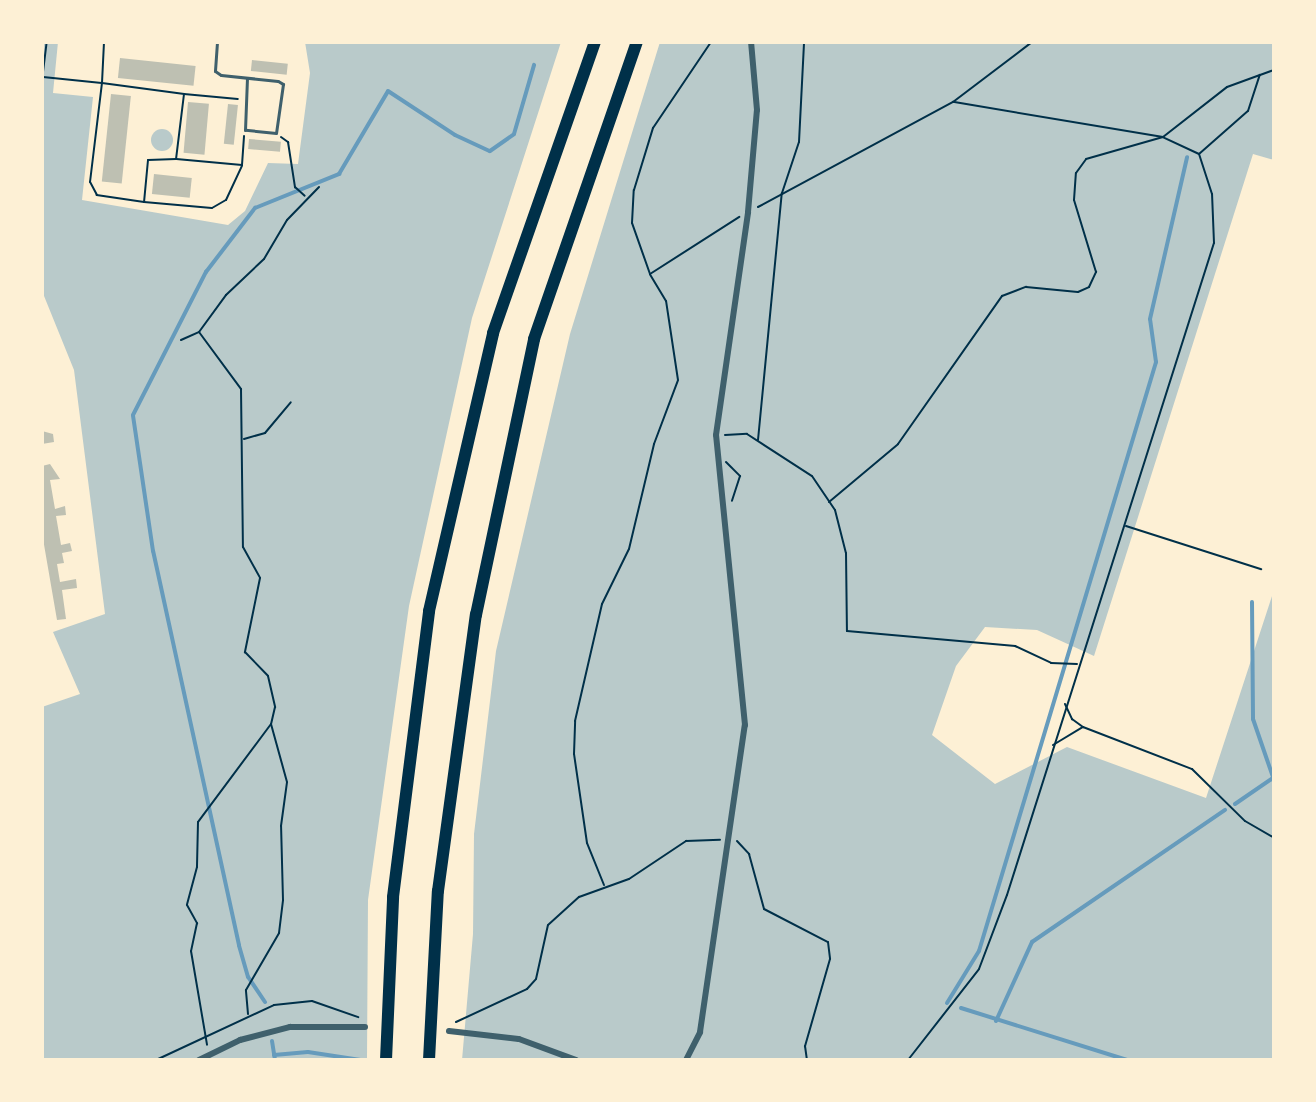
<!DOCTYPE html>
<html>
<head>
<meta charset="utf-8">
<style>
	body { margin:0 }
	#map { position:relative; width:1316px; height:1102px; overflow:hidden; background:#fdf0d5; font-family:Arial,sans-serif }
	div>[style] { position:absolute }
	.green>* { inset:0; background:#b9caca }
	.round { border-radius:50% }
	.stream>* { height:4px; margin:-2px; padding:0 2px; transform-origin:2px; border-radius:2px; background:#669bbc }
	.building>* { inset:0; background:#bec0b2; transform-origin:0 0 }
	.path>* { height:2px; margin:-1px; padding:0 1px; transform-origin:1px; border-radius:1px; background:#003049 }
	.service>* { height:3px; margin:-1.5px; padding:0 1.5px; transform-origin:1.5px; border-radius:1.5px; background:#3f606c }
	.minor>* { height:6px; margin:-3px; padding:0 3px; transform-origin:3px; border-radius:3px; background:#3f606c }
	.motorway>* { height:12px; margin:-6px; padding:0 6px; transform-origin:6px; border-radius:6px; background:#003049 }
	span { translate:-50% -50%; white-space:nowrap; text-align:center; line-height:1.15; -webkit-text-stroke:6px #fdf0d5; paint-order:stroke }
	.frame { position:absolute; inset:0; border:44px solid #fdf0d5; pointer-events:none }
</style>
</head>
<body>
<div id="map">
	<div class="green">
		<div style="clip-path:polygon(42px 42px,58px 42px,53px 93px,93px 97px,82px 200px,228px 225px,245px 211px,268px 163px,298px 164px,310px 73px,305px 42px,561px 42px,472px 318px,409px 606px,368px 900px,367px 1060px,42px 1060px,42px 707px,80px 694px,53px 632px,105px 614px,74px 370px,42px 291px)"></div>
		<div style="clip-path:polygon(660px 42px,1274px 42px,1274px 160px,1253px 154px,1094px 656px,1037px 630px,985px 627px,956px 666px,932px 735px,995px 784px,1067px 747px,1206px 798px,1274px 590px,1274px 1060px,462px 1060px,473px 934px,474px 834px,496px 651px,570px 334px)"></div>
		<div class="round" style="left:151px;top:129px;width:22px;height:22px"></div>
	</div>
	<div class="stream">
		<div style="left:1252px;top:602px;width:117px;rotate:89.5deg"></div>
		<div style="left:1253px;top:719px;width:65px;rotate:71deg"></div>
		<div style="left:1235px;top:804px;width:46px;rotate:-34.4deg"></div>
		<div style="left:265px;top:1002px;width:30px;rotate:-124deg"></div>
		<div style="left:248px;top:977px;width:33px;rotate:-106deg"></div>
		<div style="left:239px;top:945px;width:403px;rotate:-102.3deg"></div>
		<div style="left:153px;top:551px;width:137px;rotate:-98.4deg"></div>
		<div style="left:133px;top:415px;width:161px;rotate:-63deg"></div>
		<div style="left:206px;top:272px;width:81px;rotate:-52.6deg"></div>
		<div style="left:255px;top:208px;width:91px;rotate:-22deg"></div>
		<div style="left:339px;top:174px;width:96px;rotate:-59.4deg"></div>
		<div style="left:388px;top:91px;width:80px;rotate:33.3deg"></div>
		<div style="left:455px;top:135px;width:38px;rotate:25deg"></div>
		<div style="left:490px;top:151px;width:29px;rotate:-35deg"></div>
		<div style="left:514px;top:134px;width:72px;rotate:-73.8deg"></div>
		<div style="left:947px;top:1003px;width:61px;rotate:-58.4deg"></div>
		<div style="left:979px;top:951px;width:615px;rotate:-73.27deg"></div>
		<div style="left:1156px;top:362px;width:43px;rotate:-97.9deg"></div>
		<div style="left:1150px;top:319px;width:166px;rotate:-77.1deg"></div>
		<div style="left:961px;top:1008px;width:174px;rotate:17.4deg"></div>
		<div style="left:996px;top:1021px;width:87px;rotate:-65.5deg"></div>
		<div style="left:1032px;top:942px;width:234px;rotate:-34.4deg"></div>
		<div style="left:272px;top:1041px;width:19px;rotate:81deg"></div>
		<div style="left:274px;top:1055px;width:34px;rotate:-5deg"></div>
		<div style="left:308px;top:1052px;width:53px;rotate:8.7deg"></div>
	</div>
	<div class="building">
		<div style="left:120px;top:58px;width:76px;height:20px;rotate:6deg"></div>
		<div style="left:252px;top:60px;width:36px;height:11px;rotate:6deg"></div>
		<div style="left:111px;top:94px;width:20px;height:88px;rotate:6deg"></div>
		<div style="left:188px;top:102px;width:21px;height:51px;rotate:5deg"></div>
		<div style="left:228px;top:104px;width:10px;height:40px;rotate:6deg"></div>
		<div style="left:249px;top:139px;width:32px;height:10px;rotate:5deg"></div>
		<div style="left:154px;top:174px;width:38px;height:20px;rotate:6deg"></div>
		<div style="clip-path:polygon(42px 431px,53px 434px,54px 442px,42px 444px)"></div>
		<div style="clip-path:polygon(50px 464px,60px 479px,50px 480px,55px 509px,65px 506px,66px 515px,56px 516px,61px 545px,70px 543px,72px 551px,62px 553px,64px 563px,57px 564px,60px 582px,76px 579px,77px 588px,62px 590px,66px 619px,57px 620px,42px 533px,42px 466px)"></div>
	</div>
	<div class="path">
		<div style="left:226px;top:42px;width:10px"></div>
		<div style="left:43px;top:77px;width:59px;rotate:5.8deg"></div>
		<div style="left:102px;top:83px;width:83px;rotate:7.6deg"></div>
		<div style="left:184px;top:94px;width:65px;rotate:97deg"></div>
		<div style="left:176px;top:159px;width:28px;rotate:178deg"></div>
		<div style="left:148px;top:160px;width:42px;rotate:95.4deg"></div>
		<div style="left:144px;top:202px;width:48px;rotate:-171.5deg"></div>
		<div style="left:97px;top:195px;width:15px;rotate:-118deg"></div>
		<div style="left:90px;top:182px;width:100px;rotate:-83.1deg"></div>
		<div style="left:102px;top:83px;width:41px;rotate:-87.2deg"></div>
		<div style="left:42px;top:80px;width:38px;rotate:-83deg"></div>
		<div style="left:184px;top:94px;width:54px;rotate:5.3deg"></div>
		<div style="left:281px;top:137px;width:9px;rotate:36deg"></div>
		<div style="left:288px;top:142px;width:46px;rotate:81.2deg"></div>
		<div style="left:295px;top:187px;width:13px;rotate:42deg"></div>
		<div style="left:1199px;top:154px;width:65px;rotate:-41.3deg"></div>
		<div style="left:1248px;top:111px;width:38px;rotate:-72deg"></div>
		<div style="left:1260px;top:75px;width:15px;rotate:-20deg"></div>
		<div style="left:242px;top:165px;width:29px;rotate:-86deg"></div>
		<div style="left:144px;top:202px;width:68px;rotate:5deg"></div>
		<div style="left:212px;top:208px;width:16px;rotate:-30deg"></div>
		<div style="left:226px;top:200px;width:38px;rotate:-65deg"></div>
		<div style="left:242px;top:165px;width:66px;rotate:-174.8deg"></div>
		<div style="left:758px;top:207px;width:221px;rotate:-28.3deg"></div>
		<div style="left:953px;top:102px;width:99px;rotate:-37.2deg"></div>
		<div style="left:650px;top:274px;width:54px;rotate:-109.4deg"></div>
		<div style="left:632px;top:223px;width:33px;rotate:-87deg"></div>
		<div style="left:634px;top:190px;width:65px;rotate:-73deg"></div>
		<div style="left:653px;top:128px;width:104px;rotate:-56deg"></div>
		<div style="left:199px;top:332px;width:71px;rotate:53.6deg"></div>
		<div style="left:241px;top:389px;width:158px;rotate:89.3deg"></div>
		<div style="left:243px;top:547px;width:35px;rotate:61deg"></div>
		<div style="left:260px;top:578px;width:76px;rotate:101.5deg"></div>
		<div style="left:245px;top:652px;width:33px;rotate:46deg"></div>
		<div style="left:268px;top:676px;width:32px;rotate:77deg"></div>
		<div style="left:275px;top:707px;width:17px;rotate:103deg"></div>
		<div style="left:271px;top:724px;width:122px;rotate:126.7deg"></div>
		<div style="left:198px;top:822px;width:45px;rotate:91.3deg"></div>
		<div style="left:197px;top:867px;width:39px;rotate:105deg"></div>
		<div style="left:187px;top:905px;width:21px;rotate:61deg"></div>
		<div style="left:197px;top:923px;width:29px;rotate:102deg"></div>
		<div style="left:191px;top:951px;width:95px;rotate:80.3deg"></div>
		<div style="left:181px;top:340px;width:20px;rotate:-24deg"></div>
		<div style="left:199px;top:332px;width:46px;rotate:-53.9deg"></div>
		<div style="left:226px;top:295px;width:52px;rotate:-43.5deg"></div>
		<div style="left:264px;top:259px;width:45px;rotate:-59.5deg"></div>
		<div style="left:287px;top:220px;width:46px;rotate:-45.9deg"></div>
		<div style="left:725px;top:435px;width:22px;rotate:-3deg"></div>
		<div style="left:747px;top:434px;width:77px;rotate:32.9deg"></div>
		<div style="left:812px;top:476px;width:41px;rotate:55.9deg"></div>
		<div style="left:835px;top:510px;width:44px;rotate:75.7deg"></div>
		<div style="left:846px;top:553px;width:78px;rotate:89.3deg"></div>
		<div style="left:847px;top:631px;width:169px;rotate:5.1deg"></div>
		<div style="left:1015px;top:646px;width:40px;rotate:25deg"></div>
		<div style="left:1051px;top:663px;width:26px;rotate:2deg"></div>
		<div style="left:244px;top:439px;width:22px;rotate:-16deg"></div>
		<div style="left:265px;top:433px;width:40px;rotate:-50deg"></div>
		<div style="left:758px;top:440px;width:248px;rotate:-84.5deg"></div>
		<div style="left:782px;top:193px;width:54px;rotate:-71.6deg"></div>
		<div style="left:799px;top:142px;width:100px;rotate:-87.1deg"></div>
		<div style="left:726px;top:462px;width:20px;rotate:45deg"></div>
		<div style="left:740px;top:476px;width:26px;rotate:108deg"></div>
		<div style="left:829px;top:502px;width:90px;rotate:-40deg"></div>
		<div style="left:898px;top:444px;width:181px;rotate:-54.9deg"></div>
		<div style="left:1002px;top:296px;width:26px;rotate:-21deg"></div>
		<div style="left:1026px;top:287px;width:52px;rotate:5.5deg"></div>
		<div style="left:1078px;top:292px;width:12px;rotate:-24deg"></div>
		<div style="left:1089px;top:287px;width:17px;rotate:-65deg"></div>
		<div style="left:1096px;top:272px;width:75px;rotate:-107deg"></div>
		<div style="left:1074px;top:200px;width:27px;rotate:-86deg"></div>
		<div style="left:1076px;top:173px;width:17px;rotate:-54deg"></div>
		<div style="left:1086px;top:159px;width:80px;rotate:-15.9deg"></div>
		<div style="left:1163px;top:137px;width:81px;rotate:-38deg"></div>
		<div style="left:1227px;top:87px;width:35px;rotate:-20deg"></div>
		<div style="left:1126px;top:526px;width:142px;rotate:17.7deg"></div>
		<div style="left:1065px;top:704px;width:17px;rotate:65deg"></div>
		<div style="left:1072px;top:719px;width:14px;rotate:36deg"></div>
		<div style="left:1083px;top:727px;width:117px;rotate:21.1deg"></div>
		<div style="left:1192px;top:769px;width:74px;rotate:44.5deg"></div>
		<div style="left:1245px;top:821px;width:34px;rotate:30deg"></div>
		<div style="left:1053px;top:745px;width:35px;rotate:-31deg"></div>
		<div style="left:737px;top:841px;width:18px;rotate:47deg"></div>
		<div style="left:749px;top:854px;width:57px;rotate:74.7deg"></div>
		<div style="left:764px;top:909px;width:72px;rotate:27.3deg"></div>
		<div style="left:828px;top:942px;width:17px;rotate:83deg"></div>
		<div style="left:830px;top:959px;width:91px;rotate:106deg"></div>
		<div style="left:805px;top:1046px;width:14px;rotate:82deg"></div>
		<div style="left:604px;top:885px;width:45px;rotate:-112deg"></div>
		<div style="left:587px;top:843px;width:90px;rotate:-98.3deg"></div>
		<div style="left:574px;top:754px;width:33px;rotate:-88deg"></div>
		<div style="left:575px;top:721px;width:120px;rotate:-77deg"></div>
		<div style="left:602px;top:604px;width:61px;rotate:-63.9deg"></div>
		<div style="left:629px;top:549px;width:108px;rotate:-76.6deg"></div>
		<div style="left:654px;top:444px;width:68px;rotate:-69.4deg"></div>
		<div style="left:678px;top:380px;width:80px;rotate:-98.6deg"></div>
		<div style="left:666px;top:301px;width:31px;rotate:-121deg"></div>
		<div style="left:650px;top:274px;width:106px;rotate:-32.6deg"></div>
		<div style="left:248px;top:1014px;width:24px;rotate:-95deg"></div>
		<div style="left:246px;top:990px;width:66px;rotate:-59.9deg"></div>
		<div style="left:279px;top:933px;width:33px;rotate:-83deg"></div>
		<div style="left:283px;top:900px;width:74px;rotate:-91.5deg"></div>
		<div style="left:281px;top:826px;width:44px;rotate:-82.2deg"></div>
		<div style="left:287px;top:782px;width:60px;rotate:-105.4deg"></div>
		<div style="left:456px;top:1022px;width:78px;rotate:-24.9deg"></div>
		<div style="left:527px;top:989px;width:13px;rotate:-48deg"></div>
		<div style="left:536px;top:979px;width:55px;rotate:-77.5deg"></div>
		<div style="left:548px;top:925px;width:42px;rotate:-42.1deg"></div>
		<div style="left:579px;top:897px;width:53px;rotate:-19.8deg"></div>
		<div style="left:629px;top:879px;width:69px;rotate:-33.7deg"></div>
		<div style="left:686px;top:841px;width:34px;rotate:-2deg"></div>
		<div style="left:156px;top:1060px;width:130px;rotate:-25deg"></div>
		<div style="left:274px;top:1005px;width:38px;rotate:-6deg"></div>
		<div style="left:312px;top:1001px;width:49px;rotate:19.2deg"></div>
		<div style="left:908px;top:1060px;width:115px;rotate:-52deg"></div>
		<div style="left:979px;top:969px;width:79px;rotate:-69.3deg"></div>
		<div style="left:1007px;top:895px;width:684px;rotate:-72.39deg"></div>
		<div style="left:1214px;top:243px;width:49px;rotate:-92.3deg"></div>
		<div style="left:1212px;top:194px;width:42px;rotate:-108deg"></div>
		<div style="left:1199px;top:154px;width:40px;rotate:-155deg"></div>
		<div style="left:1163px;top:137px;width:213px;rotate:-170.5deg"></div>
	</div>
	<div class="service">
		<div style="left:217px;top:42px;width:29px;rotate:94deg"></div>
		<div style="left:215px;top:71px;width:7px;rotate:34deg"></div>
		<div style="left:221px;top:75px;width:57px;rotate:6deg"></div>
		<div style="left:278px;top:81px;width:6px;rotate:31deg"></div>
		<div style="left:283px;top:84px;width:49px;rotate:98.1deg"></div>
		<div style="left:276px;top:133px;width:31px;rotate:-174deg"></div>
		<div style="left:245px;top:130px;width:52px;rotate:-87.8deg"></div>
	</div>
	<div class="minor">
		<div style="left:449px;top:1031px;width:70px;rotate:6.5deg"></div>
		<div style="left:519px;top:1039px;width:61px;rotate:20.2deg"></div>
		<div style="left:199px;top:1060px;width:46px;rotate:-26deg"></div>
		<div style="left:240px;top:1040px;width:52px;rotate:-14.6deg"></div>
		<div style="left:290px;top:1027px;width:75px"></div>
		<div style="left:686px;top:1060px;width:31px;rotate:-63deg"></div>
		<div style="left:700px;top:1032px;width:310px;rotate:-81.7deg"></div>
		<div style="left:745px;top:725px;width:291px;rotate:-95.7deg"></div>
		<div style="left:716px;top:435px;width:225px;rotate:-81.8deg"></div>
		<div style="left:748px;top:212px;width:102px;rotate:-85deg"></div>
		<div style="left:757px;top:110px;width:68px;rotate:-95deg"></div>
	</div>
	<div class="motorway">
		<div style="left:386px;top:1060px;width:163px;rotate:-87.5deg"></div>
		<div style="left:393px;top:897px;width:288px;rotate:-82.8deg"></div>
		<div style="left:429px;top:611px;width:285px;rotate:-77deg"></div>
		<div style="left:493px;top:333px;width:308px;rotate:-70.7deg"></div>
		<div style="left:429px;top:1060px;width:169px;rotate:-87deg"></div>
		<div style="left:438px;top:891px;width:279px;rotate:-82.2deg"></div>
		<div style="left:476px;top:615px;width:282px;rotate:-78.1deg"></div>
		<div style="left:534px;top:339px;width:314px;rotate:-70.9deg"></div>
	</div>
	<div class="frame"></div>
</div>
</body>
</html>
